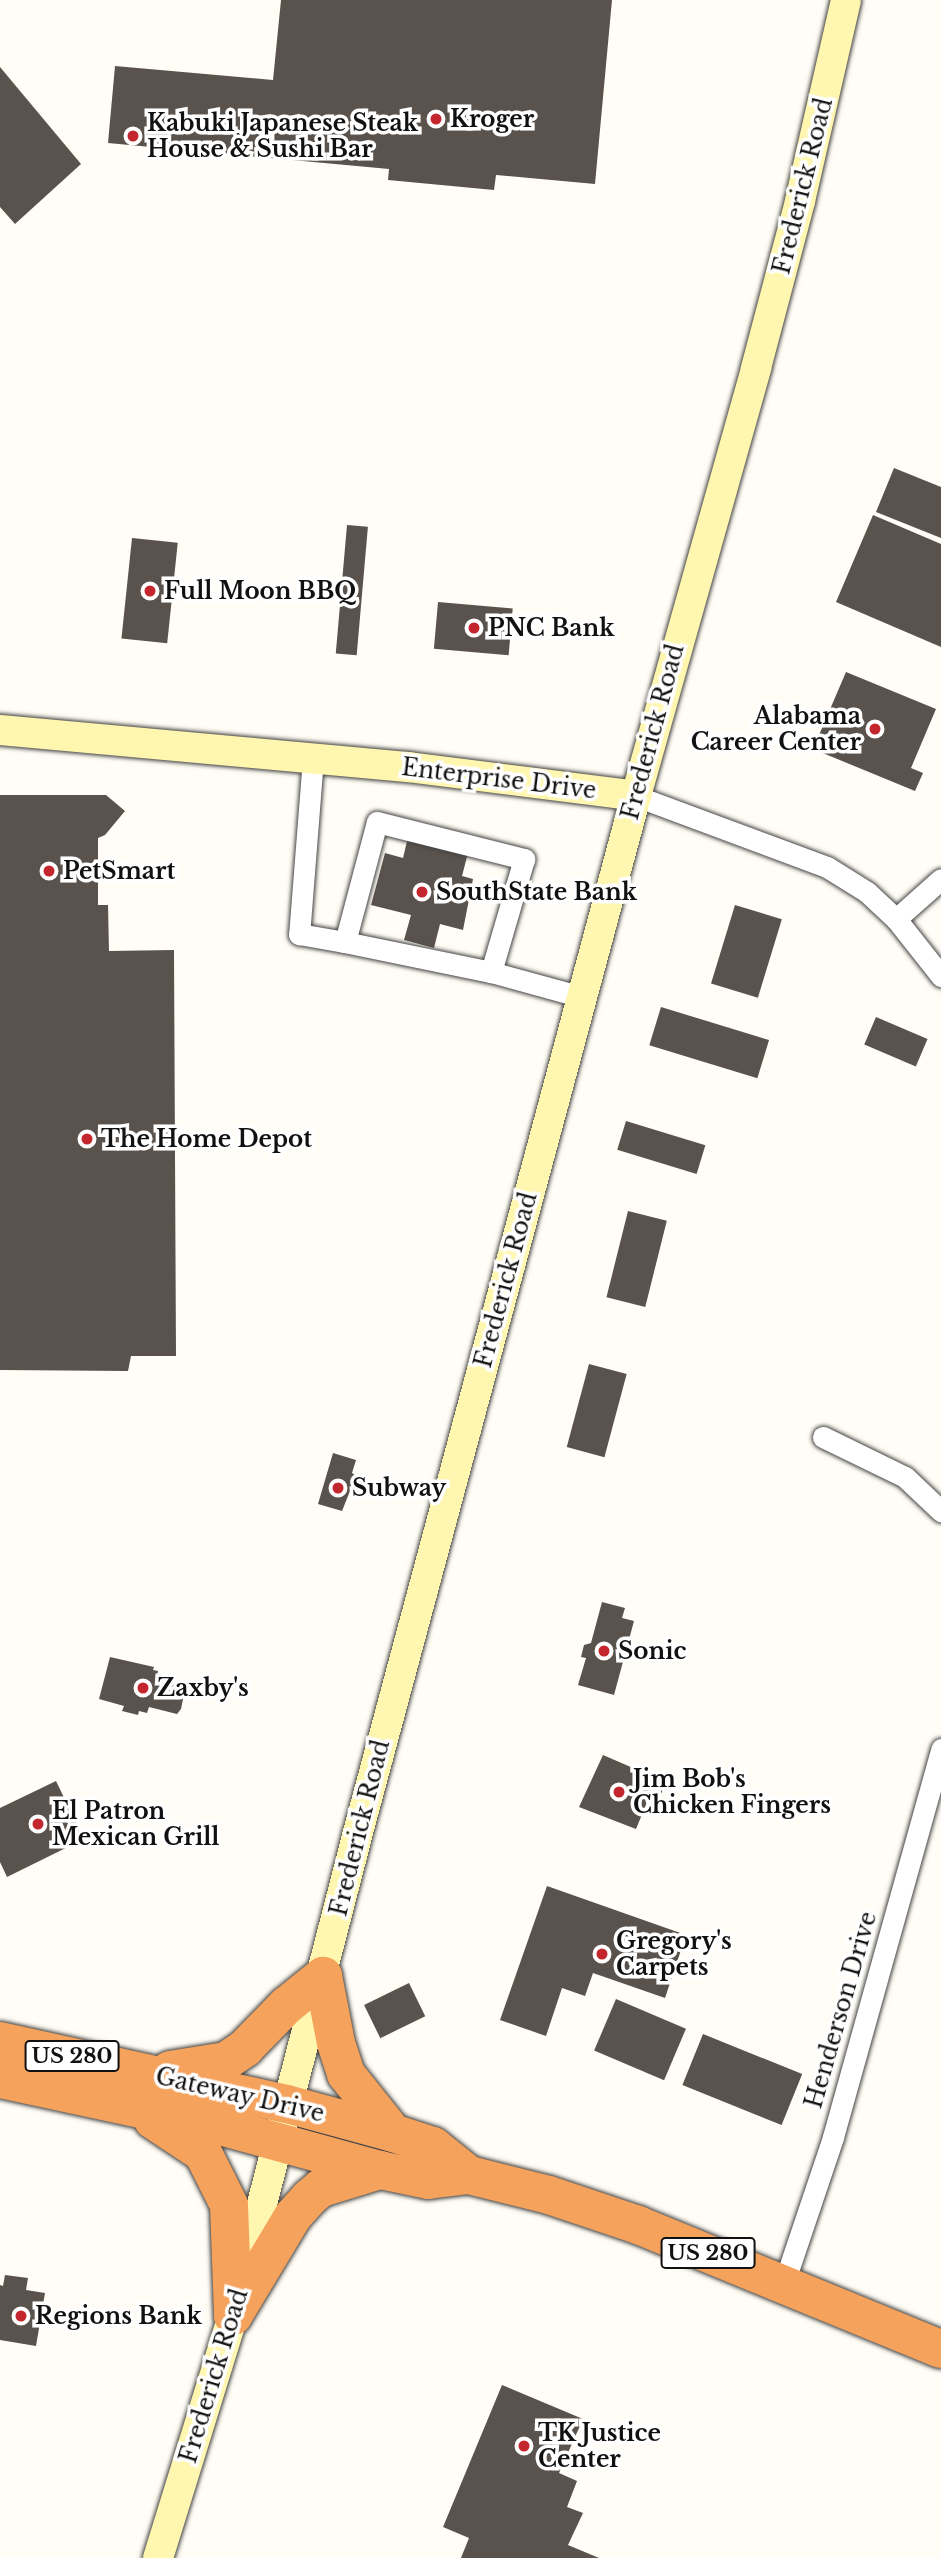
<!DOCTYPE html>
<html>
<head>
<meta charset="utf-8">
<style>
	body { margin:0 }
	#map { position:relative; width:941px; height:2558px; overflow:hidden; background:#fffdf5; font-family:"Libre Baskerville",serif }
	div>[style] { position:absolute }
	.building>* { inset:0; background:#5a524d; transform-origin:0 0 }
	.roads { filter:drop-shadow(0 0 2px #444) drop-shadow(0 0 2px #444) }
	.street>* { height:21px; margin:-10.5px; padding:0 10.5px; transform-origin:10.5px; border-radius:10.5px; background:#fff }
	.secondary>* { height:30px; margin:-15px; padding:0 15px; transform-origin:15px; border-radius:15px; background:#fff6b0 }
	.highway>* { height:38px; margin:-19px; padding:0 19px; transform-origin:19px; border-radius:19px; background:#f5a25d }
	.dots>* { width:19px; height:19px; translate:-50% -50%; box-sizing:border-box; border:4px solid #fff; border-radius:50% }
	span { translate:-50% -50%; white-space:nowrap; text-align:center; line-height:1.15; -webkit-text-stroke:7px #fff; paint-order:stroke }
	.shield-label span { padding:2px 5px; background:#fff; border:2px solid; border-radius:5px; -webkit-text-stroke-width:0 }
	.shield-label { font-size:21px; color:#111; font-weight:700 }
	.poi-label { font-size:23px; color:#111; font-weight:700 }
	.left { translate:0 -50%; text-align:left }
	.right { translate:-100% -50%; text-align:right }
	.street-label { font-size:23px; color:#111 }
</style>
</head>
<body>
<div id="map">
	<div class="building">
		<div style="clip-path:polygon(281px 0,612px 0,595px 184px,496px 175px,494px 190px,388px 180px,389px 169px,108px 143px,115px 66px,273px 80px)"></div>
		<div style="clip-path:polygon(0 67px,81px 164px,15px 224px,0 207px)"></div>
		<div style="clip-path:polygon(894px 468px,941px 487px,941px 538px,876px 512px)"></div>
		<div style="clip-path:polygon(873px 515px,941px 544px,941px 647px,836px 602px)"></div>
		<div style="left:347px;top:525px;width:21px;height:129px;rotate:5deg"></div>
		<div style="left:132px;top:538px;width:46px;height:101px;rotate:6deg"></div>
		<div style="left:438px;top:602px;width:75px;height:47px;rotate:5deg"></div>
		<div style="clip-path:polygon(846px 672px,936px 709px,911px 768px,923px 773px,915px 791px,813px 749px)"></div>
		<div style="clip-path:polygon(0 795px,106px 795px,125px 811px,105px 835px,98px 838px,98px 905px,108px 905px,109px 951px,174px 950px,176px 1356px,131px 1356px,128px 1371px,0 1370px)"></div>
		<div style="clip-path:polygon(408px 837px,468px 853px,462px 876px,473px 879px,463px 930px,440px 924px,434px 948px,404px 940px,411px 915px,371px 905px,385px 853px,403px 858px)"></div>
		<div style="left:735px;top:905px;width:49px;height:82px;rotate:17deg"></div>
		<div style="left:661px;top:1007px;width:113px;height:40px;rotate:17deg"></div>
		<div style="left:876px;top:1017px;width:56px;height:30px;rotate:23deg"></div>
		<div style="left:626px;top:1121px;width:83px;height:30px;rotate:17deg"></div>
		<div style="left:628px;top:1211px;width:40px;height:89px;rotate:14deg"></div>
		<div style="left:589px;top:1364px;width:39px;height:86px;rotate:15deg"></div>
		<div style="clip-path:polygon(333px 1453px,356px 1460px,352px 1473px,356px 1476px,342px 1511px,318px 1504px)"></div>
		<div style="clip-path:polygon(602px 1602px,625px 1608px,622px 1618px,634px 1621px,614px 1695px,578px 1685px,586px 1658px,581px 1657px,584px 1645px,591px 1643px)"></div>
		<div style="clip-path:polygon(110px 1657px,154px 1667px,153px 1670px,158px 1671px,157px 1676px,186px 1684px,181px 1709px,177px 1714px,149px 1707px,147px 1713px,139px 1711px,138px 1715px,122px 1711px,124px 1706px,99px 1699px)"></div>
		<div style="clip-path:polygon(603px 1755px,654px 1777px,657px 1772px,668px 1777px,661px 1794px,652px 1790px,636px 1829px,579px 1807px)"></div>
		<div style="clip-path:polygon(56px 1781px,84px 1839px,7px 1877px,0 1862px,0 1808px)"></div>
		<div style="clip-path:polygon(547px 1886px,686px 1935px,665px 1998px,593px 1973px,585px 1996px,562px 1988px,546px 2036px,500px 2020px)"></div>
		<div style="left:409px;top:1983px;width:37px;height:50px;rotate:64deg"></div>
		<div style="left:616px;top:1999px;width:76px;height:56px;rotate:23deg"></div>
		<div style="left:703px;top:2034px;width:107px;height:55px;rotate:22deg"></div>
		<div style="clip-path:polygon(5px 2275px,28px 2278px,26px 2290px,45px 2293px,36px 2346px,0 2340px,0 2285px,3px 2286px)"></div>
		<div style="clip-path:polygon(502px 2385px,583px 2419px,559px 2473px,577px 2481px,567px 2507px,583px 2513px,568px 2545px,599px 2558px,461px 2558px,469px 2538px,443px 2527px)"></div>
	</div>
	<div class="roads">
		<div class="street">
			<div style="left:313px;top:758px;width:177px;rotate:94.5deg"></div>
			<div style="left:299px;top:934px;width:47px;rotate:9.9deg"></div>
			<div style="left:636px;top:796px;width:204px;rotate:20.4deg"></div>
			<div style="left:827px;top:867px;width:47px;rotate:32deg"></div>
			<div style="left:867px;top:892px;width:40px;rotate:43deg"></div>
			<div style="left:896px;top:919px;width:73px;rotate:51.7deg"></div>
			<div style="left:896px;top:919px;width:60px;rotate:-41.6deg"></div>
			<div style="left:491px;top:972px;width:149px;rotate:-168.4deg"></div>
			<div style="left:345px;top:942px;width:124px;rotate:-75.1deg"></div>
			<div style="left:377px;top:822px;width:152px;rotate:14.1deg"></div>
			<div style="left:524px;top:859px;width:118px;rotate:106.3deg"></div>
			<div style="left:491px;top:972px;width:94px;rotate:15.4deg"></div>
			<div style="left:823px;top:1437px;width:91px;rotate:26deg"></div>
			<div style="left:905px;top:1477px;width:50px;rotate:43.4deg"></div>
			<div style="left:784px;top:2283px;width:154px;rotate:-71.4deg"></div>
			<div style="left:833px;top:2137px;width:403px;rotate:-74.4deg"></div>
		</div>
		<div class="secondary">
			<div style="left:0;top:730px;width:410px;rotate:5.2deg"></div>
			<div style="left:408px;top:767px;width:230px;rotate:7.2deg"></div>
			<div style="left:158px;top:2558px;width:253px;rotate:-72.8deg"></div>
			<div style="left:233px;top:2316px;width:496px;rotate:-75.5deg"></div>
			<div style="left:357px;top:1836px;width:1077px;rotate:-74.98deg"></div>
			<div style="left:636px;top:796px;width:445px;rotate:-74.3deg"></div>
			<div style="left:756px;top:368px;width:173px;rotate:-75.2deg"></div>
			<div style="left:800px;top:201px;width:206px;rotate:-77.1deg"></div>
		</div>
		<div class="highway">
			<div style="left:0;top:2041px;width:294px;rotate:12.4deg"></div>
			<div style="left:287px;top:2104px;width:110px;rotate:15.3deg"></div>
			<div style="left:393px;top:2133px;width:42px;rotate:18deg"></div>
			<div style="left:433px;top:2146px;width:46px;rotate:38.9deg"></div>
			<div style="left:170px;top:2070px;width:57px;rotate:-9.1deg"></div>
			<div style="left:226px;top:2061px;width:23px;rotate:-34deg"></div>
			<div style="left:245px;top:2048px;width:59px;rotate:-45.7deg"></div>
			<div style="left:286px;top:2006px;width:48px;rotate:-39deg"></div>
			<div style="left:323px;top:1976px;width:68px;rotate:79deg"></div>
			<div style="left:336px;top:2043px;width:33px;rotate:72deg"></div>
			<div style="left:346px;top:2074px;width:75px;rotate:51.5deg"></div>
			<div style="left:0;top:2079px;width:225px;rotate:12.1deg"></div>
			<div style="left:220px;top:2126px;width:166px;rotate:15.4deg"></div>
			<div style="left:380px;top:2170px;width:49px;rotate:11.8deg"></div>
			<div style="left:428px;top:2180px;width:41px;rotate:-7deg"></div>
			<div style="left:469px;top:2175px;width:82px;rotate:14deg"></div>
			<div style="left:549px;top:2195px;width:94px;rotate:18.6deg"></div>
			<div style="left:638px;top:2225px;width:327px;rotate:22.3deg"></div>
			<div style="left:153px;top:2120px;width:60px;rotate:33.4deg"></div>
			<div style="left:203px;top:2153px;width:58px;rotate:63.4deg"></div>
			<div style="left:229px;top:2205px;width:111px;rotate:87.9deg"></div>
			<div style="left:233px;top:2316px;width:117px;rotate:-59deg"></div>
			<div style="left:293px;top:2216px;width:24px;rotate:-48deg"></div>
			<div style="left:309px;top:2198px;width:16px;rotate:-40deg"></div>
			<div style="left:321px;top:2188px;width:62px;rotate:-17deg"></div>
		</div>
	</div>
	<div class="dots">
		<div style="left:436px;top:119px;background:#c4262e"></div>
		<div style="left:133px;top:136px;background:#c4262e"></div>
		<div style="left:150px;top:591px;background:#c4262e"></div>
		<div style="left:474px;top:628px;background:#c4262e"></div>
		<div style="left:875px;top:729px;background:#c4262e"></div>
		<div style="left:49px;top:871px;background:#c4262e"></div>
		<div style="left:422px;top:892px;background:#c4262e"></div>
		<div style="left:87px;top:1139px;background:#c4262e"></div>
		<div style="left:338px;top:1488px;background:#c4262e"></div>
		<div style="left:604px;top:1651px;background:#c4262e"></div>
		<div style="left:143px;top:1688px;background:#c4262e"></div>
		<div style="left:619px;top:1792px;background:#c4262e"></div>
		<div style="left:38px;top:1824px;background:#c4262e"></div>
		<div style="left:602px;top:1954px;background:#c4262e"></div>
		<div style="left:21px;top:2316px;background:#c4262e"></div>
		<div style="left:524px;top:2446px;background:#c4262e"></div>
	</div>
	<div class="shield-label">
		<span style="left:72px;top:2056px">US 280</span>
		<span style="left:708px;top:2253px">US 280</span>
	</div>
	<div class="poi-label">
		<span class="left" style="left:450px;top:119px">Kroger</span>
		<span class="left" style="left:147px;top:136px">Kabuki Japanese Steak<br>House &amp; Sushi Bar</span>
		<span class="left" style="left:164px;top:591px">Full Moon BBQ</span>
		<span class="left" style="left:488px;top:628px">PNC Bank</span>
		<span class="right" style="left:861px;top:729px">Alabama<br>Career Center</span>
		<span class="left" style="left:63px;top:871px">PetSmart</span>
		<span class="left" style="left:436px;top:892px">SouthState Bank</span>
		<span class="left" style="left:101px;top:1139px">The Home Depot</span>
		<span class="left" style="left:352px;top:1488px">Subway</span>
		<span class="left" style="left:618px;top:1651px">Sonic</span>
		<span class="left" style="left:157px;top:1688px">Zaxby's</span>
		<span class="left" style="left:633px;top:1792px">Jim Bob's<br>Chicken Fingers</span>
		<span class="left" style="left:52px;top:1824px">El Patron<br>Mexican Grill</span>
		<span class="left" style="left:616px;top:1954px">Gregory's<br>Carpets</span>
		<span class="left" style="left:35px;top:2316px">Regions Bank</span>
		<span class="left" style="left:538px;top:2446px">TK Justice<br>Center</span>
	</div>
	<div class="street-label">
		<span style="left:803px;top:186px;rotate:-76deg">Frederick Road</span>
		<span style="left:653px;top:732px;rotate:-75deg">Frederick Road</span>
		<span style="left:499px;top:779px;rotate:7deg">Enterprise Drive</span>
		<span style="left:506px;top:1280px;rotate:-75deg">Frederick Road</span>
		<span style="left:360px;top:1828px;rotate:-76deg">Frederick Road</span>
		<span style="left:841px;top:2010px;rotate:-74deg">Henderson Drive</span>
		<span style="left:240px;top:2095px;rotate:13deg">Gateway Drive</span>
		<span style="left:214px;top:2376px;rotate:-73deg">Frederick Road</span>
	</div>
</div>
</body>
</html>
